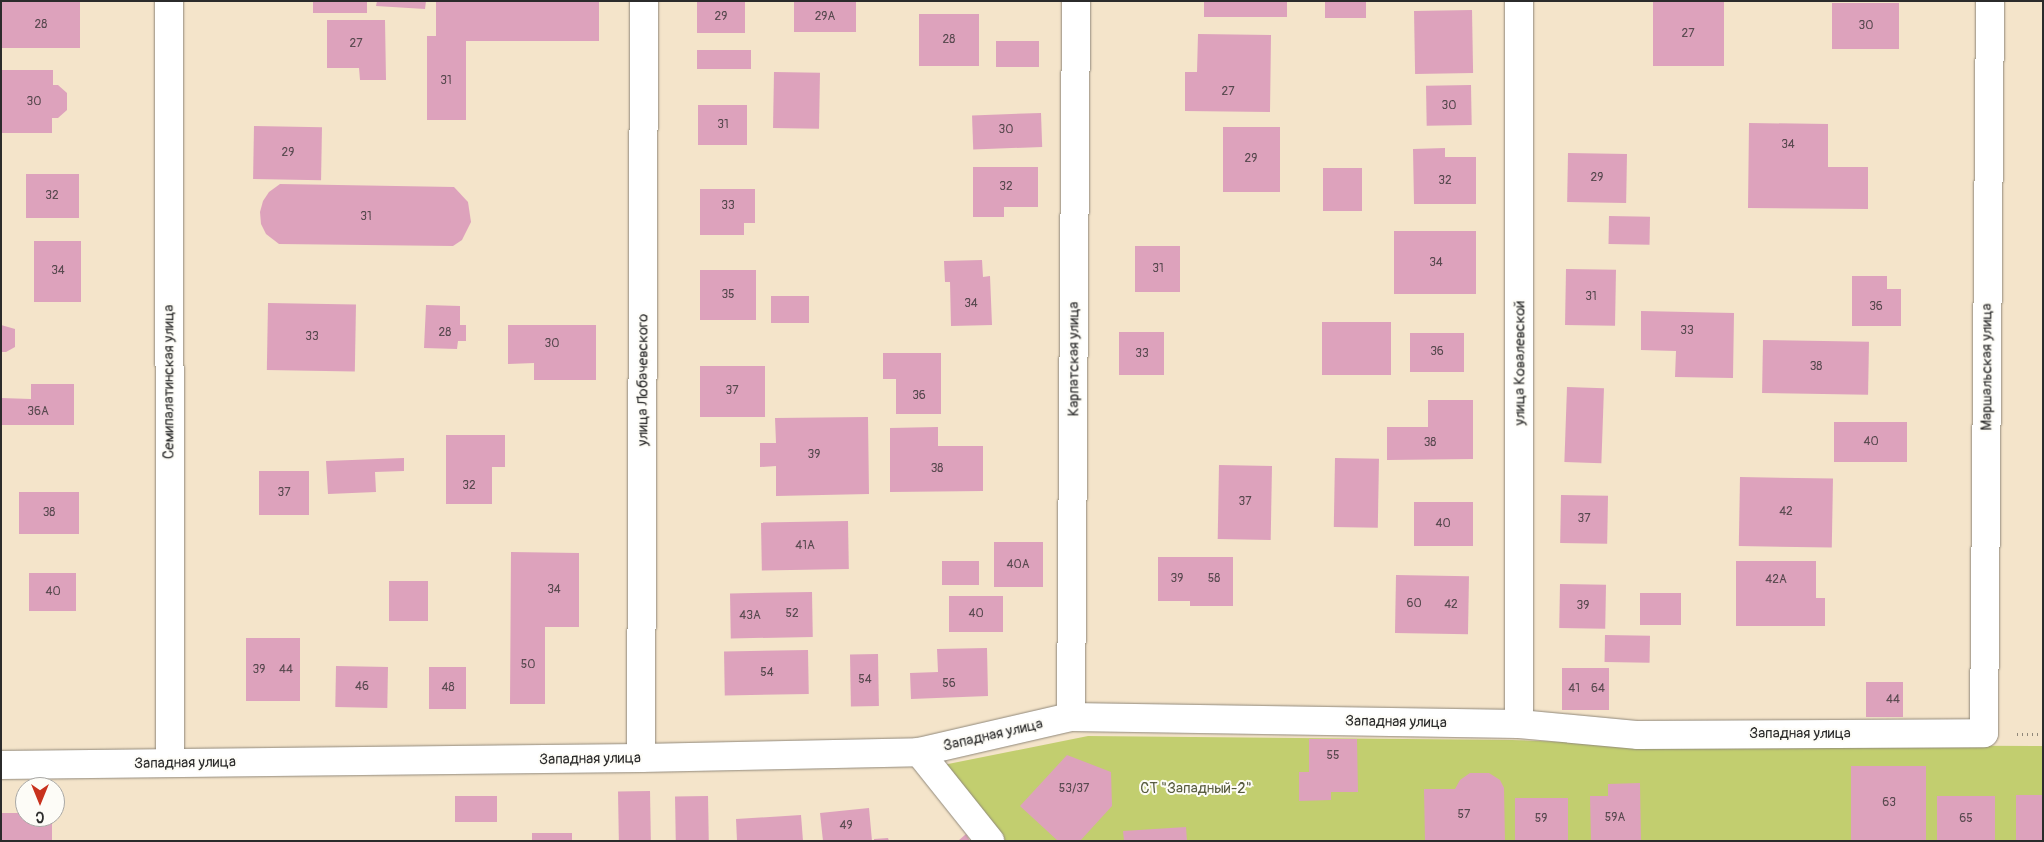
<!DOCTYPE html>
<html>
<head>
<meta charset="utf-8">
<style>
	body { margin:0 }
	#map { position:relative; width:2044px; height:842px; overflow:hidden; background:#f4e4ca; font-family:Pangolin,sans-serif }
	div>[style] { position:absolute }
	.green>* { inset:0; background:#c2ce6f }
	.building>* { inset:0; background:#dda2bc; transform-origin:0 0 }
	.path>* { height:3px; margin-top:-1.5px; transform-origin:0; background:repeating-linear-gradient(90deg,#90887a 0 1px,transparent 0 5px) }
	.roads { filter:drop-shadow(0 0 1px #90887a) drop-shadow(0 0 1px #90887a) }
	.street>* { height:28px; margin:-14px; padding:0 14px; transform-origin:14px; border-radius:14px; background:#fff }
	span { translate:-50% -50%; white-space:nowrap; text-align:center; line-height:1.15; -webkit-text-stroke:4px #fdfcf7; paint-order:stroke }
	.number-label { font-size:12px; color:#58494f }
	.number-label span { -webkit-text-stroke-width:0 }
	.street-label { font-size:15px; color:#2b2b2b }
	.park-label { font-size:15px; color:#585c3f }
	.frame { position:absolute; inset:0; border:2px solid #2b2b2b; pointer-events:none }
	.north { position:absolute; left:15px; top:777px; width:50px; height:50px; box-sizing:border-box; background:#fdfcf7; border:1px solid #a9a8a5; border-radius:50%; rotate:180deg; font-size:14px; font-weight:700; line-height:20px; text-align:center; color:#2b2b2b }
	.north::after { content:''; display:block; margin:auto; width:18px; height:22px; background:#c8321e; clip-path:polygon(50% 0,100% 100%,50% 72%,0 100%) }
</style>
</head>
<body>
<div id="map">
	<div class="green">
		<div style="clip-path:polygon(1088px 736px,1512px 740px,1627px 744px,2043px 746px,2043px 841px,988px 841px,933px 767px)"></div>
	</div>
	<div class="building">
		<div style="left:1px;top:1px;width:79px;height:47px"></div>
		<div style="left:313px;top:1px;width:54px;height:12px"></div>
		<div style="clip-path:polygon(377px 1px,426px 1px,425px 9px,376px 6px)"></div>
		<div style="clip-path:polygon(436px 1px,599px 1px,599px 41px,466px 41px,466px 120px,427px 120px,427px 36px,436px 36px)"></div>
		<div style="left:697px;top:1px;width:48px;height:32px"></div>
		<div style="left:794px;top:1px;width:62px;height:31px"></div>
		<div style="left:1204px;top:1px;width:83px;height:16px"></div>
		<div style="left:1325px;top:1px;width:41px;height:17px"></div>
		<div style="left:1653px;top:1px;width:71px;height:65px"></div>
		<div style="left:1832px;top:3px;width:67px;height:46px"></div>
		<div style="left:1472px;top:10px;width:63px;height:58px;rotate:89deg"></div>
		<div style="left:919px;top:14px;width:60px;height:52px"></div>
		<div style="clip-path:polygon(327px 20px,385px 20px,386px 80px,360px 80px,359px 68px,327px 68px)"></div>
		<div style="clip-path:polygon(1198px 34px,1271px 35px,1270px 112px,1185px 111px,1185px 72px,1197px 72px)"></div>
		<div style="left:996px;top:41px;width:43px;height:26px"></div>
		<div style="left:697px;top:50px;width:54px;height:19px"></div>
		<div style="clip-path:polygon(1px 70px,53px 70px,53px 85px,58px 85px,67px 93px,67px 110px,58px 118px,52px 118px,52px 133px,1px 133px)"></div>
		<div style="left:774px;top:72px;width:46px;height:56px;rotate:1deg"></div>
		<div style="left:1471px;top:85px;width:40px;height:45px;rotate:89deg"></div>
		<div style="left:698px;top:105px;width:49px;height:40px"></div>
		<div style="left:1041px;top:113px;width:34px;height:69px;rotate:88deg"></div>
		<div style="clip-path:polygon(1749px 123px,1828px 124px,1828px 167px,1868px 167px,1868px 209px,1748px 208px)"></div>
		<div style="left:254px;top:126px;width:68px;height:53px;rotate:1deg"></div>
		<div style="left:1223px;top:127px;width:57px;height:65px"></div>
		<div style="clip-path:polygon(1445px 148px,1445px 157px,1476px 157px,1476px 204px,1414px 204px,1413px 149px)"></div>
		<div style="left:1568px;top:153px;width:59px;height:49px;rotate:1deg"></div>
		<div style="clip-path:polygon(973px 167px,1038px 167px,1038px 207px,1004px 207px,1004px 217px,973px 217px)"></div>
		<div style="left:1323px;top:168px;width:39px;height:43px"></div>
		<div style="left:26px;top:174px;width:53px;height:44px"></div>
		<div style="clip-path:polygon(280px 184px,454px 187px,468px 202px,471px 222px,462px 240px,453px 246px,279px 244px,266px 234px,261px 224px,260px 212px,263px 201px,269px 192px)"></div>
		<div style="clip-path:polygon(700px 189px,755px 189px,755px 223px,744px 223px,744px 235px,700px 235px)"></div>
		<div style="left:1609px;top:216px;width:41px;height:28px;rotate:1deg"></div>
		<div style="left:1394px;top:231px;width:82px;height:63px"></div>
		<div style="left:34px;top:241px;width:47px;height:61px"></div>
		<div style="left:1135px;top:246px;width:45px;height:46px"></div>
		<div style="clip-path:polygon(982px 260px,983px 277px,990px 276px,992px 325px,951px 326px,950px 282px,945px 282px,944px 261px)"></div>
		<div style="left:1566px;top:269px;width:50px;height:56px;rotate:1deg"></div>
		<div style="left:700px;top:270px;width:56px;height:50px"></div>
		<div style="clip-path:polygon(1852px 276px,1887px 276px,1887px 289px,1901px 289px,1901px 326px,1852px 326px)"></div>
		<div style="left:771px;top:296px;width:38px;height:27px"></div>
		<div style="left:268px;top:303px;width:88px;height:67px;rotate:1deg"></div>
		<div style="clip-path:polygon(426px 305px,460px 306px,460px 325px,466px 325px,466px 341px,458px 341px,457px 349px,424px 348px)"></div>
		<div style="clip-path:polygon(1641px 311px,1734px 313px,1733px 378px,1675px 377px,1676px 351px,1641px 350px)"></div>
		<div style="left:1322px;top:322px;width:69px;height:53px"></div>
		<div style="clip-path:polygon(1px 325px,15px 329px,15px 347px,6px 352px,1px 352px)"></div>
		<div style="clip-path:polygon(508px 325px,596px 325px,596px 380px,534px 380px,534px 363px,508px 364px)"></div>
		<div style="left:1119px;top:332px;width:45px;height:43px"></div>
		<div style="left:1410px;top:333px;width:54px;height:39px"></div>
		<div style="left:1763px;top:340px;width:106px;height:53px;rotate:1deg"></div>
		<div style="clip-path:polygon(883px 353px,941px 353px,941px 414px,896px 414px,896px 379px,883px 379px)"></div>
		<div style="left:700px;top:366px;width:65px;height:51px"></div>
		<div style="clip-path:polygon(31px 384px,74px 384px,74px 425px,1px 425px,1px 398px,31px 399px)"></div>
		<div style="left:1567px;top:387px;width:37px;height:75px;rotate:2deg"></div>
		<div style="clip-path:polygon(1428px 400px,1473px 400px,1473px 459px,1387px 460px,1387px 427px,1428px 427px)"></div>
		<div style="clip-path:polygon(868px 417px,869px 494px,776px 496px,776px 466px,760px 467px,760px 443px,776px 443px,775px 418px)"></div>
		<div style="left:1834px;top:422px;width:73px;height:40px"></div>
		<div style="clip-path:polygon(938px 427px,938px 446px,983px 446px,983px 491px,890px 492px,890px 428px)"></div>
		<div style="clip-path:polygon(446px 435px,505px 435px,505px 467px,492px 467px,492px 504px,446px 504px)"></div>
		<div style="clip-path:polygon(404px 458px,404px 471px,375px 472px,376px 492px,328px 494px,326px 461px)"></div>
		<div style="left:1335px;top:458px;width:44px;height:69px;rotate:1deg"></div>
		<div style="left:1219px;top:465px;width:53px;height:74px;rotate:1deg"></div>
		<div style="left:259px;top:471px;width:50px;height:44px"></div>
		<div style="left:1740px;top:477px;width:93px;height:69px;rotate:1deg"></div>
		<div style="left:19px;top:492px;width:60px;height:42px"></div>
		<div style="left:1561px;top:495px;width:47px;height:48px;rotate:1deg"></div>
		<div style="left:1414px;top:502px;width:59px;height:44px"></div>
		<div style="left:848px;top:521px;width:48px;height:87px;rotate:89deg"></div>
		<div style="left:1043px;top:542px;width:45px;height:49px;rotate:90deg"></div>
		<div style="clip-path:polygon(511px 552px,579px 553px,579px 627px,545px 627px,545px 704px,510px 704px)"></div>
		<div style="clip-path:polygon(1158px 557px,1233px 557px,1233px 606px,1190px 606px,1190px 601px,1158px 601px)"></div>
		<div style="left:942px;top:561px;width:37px;height:24px"></div>
		<div style="clip-path:polygon(1736px 561px,1816px 561px,1816px 598px,1825px 598px,1825px 626px,1736px 626px)"></div>
		<div style="left:29px;top:573px;width:47px;height:38px"></div>
		<div style="left:1396px;top:575px;width:73px;height:58px;rotate:1deg"></div>
		<div style="left:389px;top:581px;width:39px;height:40px"></div>
		<div style="left:1560px;top:584px;width:46px;height:44px;rotate:1deg"></div>
		<div style="left:812px;top:592px;width:45px;height:82px;rotate:89deg"></div>
		<div style="left:1640px;top:593px;width:41px;height:32px"></div>
		<div style="left:949px;top:596px;width:54px;height:36px"></div>
		<div style="left:1605px;top:635px;width:45px;height:27px;rotate:1deg"></div>
		<div style="left:246px;top:638px;width:54px;height:63px"></div>
		<div style="clip-path:polygon(987px 648px,988px 696px,911px 699px,910px 673px,938px 672px,937px 649px)"></div>
		<div style="left:808px;top:650px;width:44px;height:84px;rotate:89deg"></div>
		<div style="left:878px;top:654px;width:52px;height:28px;rotate:89deg"></div>
		<div style="left:336px;top:666px;width:52px;height:41px;rotate:1deg"></div>
		<div style="left:429px;top:667px;width:37px;height:42px"></div>
		<div style="left:1562px;top:668px;width:47px;height:42px"></div>
		<div style="left:1903px;top:682px;width:35px;height:37px;rotate:90deg"></div>
		<div style="clip-path:polygon(1309px 739px,1357px 739px,1358px 792px,1331px 792px,1331px 800px,1299px 801px,1299px 772px,1309px 772px)"></div>
		<div style="clip-path:polygon(1067px 755px,1111px 772px,1112px 806px,1080px 841px,1058px 841px,1020px 806px)"></div>
		<div style="left:1851px;top:766px;width:75px;height:75px"></div>
		<div style="clip-path:polygon(1470px 773px,1489px 773px,1500px 780px,1504px 788px,1505px 841px,1425px 841px,1424px 789px,1455px 789px,1460px 780px)"></div>
		<div style="clip-path:polygon(1640px 783px,1641px 841px,1591px 841px,1590px 796px,1608px 796px,1608px 784px)"></div>
		<div style="left:650px;top:791px;width:50px;height:32px;rotate:89deg"></div>
		<div style="left:2043px;top:795px;width:46px;height:27px;rotate:90deg"></div>
		<div style="left:455px;top:796px;width:42px;height:26px"></div>
		<div style="left:708px;top:796px;width:45px;height:33px;rotate:89deg"></div>
		<div style="left:1937px;top:796px;width:58px;height:45px"></div>
		<div style="left:1515px;top:798px;width:53px;height:43px"></div>
		<div style="clip-path:polygon(869px 808px,872px 841px,823px 841px,820px 813px)"></div>
		<div style="clip-path:polygon(1px 813px,25px 813px,25px 817px,52px 817px,52px 841px,1px 841px)"></div>
		<div style="clip-path:polygon(801px 815px,803px 841px,737px 841px,736px 819px)"></div>
		<div style="clip-path:polygon(1186px 827px,1187px 841px,1124px 841px,1123px 831px)"></div>
		<div style="left:532px;top:833px;width:40px;height:8px"></div>
		<div style="clip-path:polygon(966px 834px,970px 841px,958px 841px)"></div>
		<div style="clip-path:polygon(888px 838px,889px 841px,874px 841px,874px 839px)"></div>
	</div>
	<div class="path">
		<div style="left:2017px;top:734px;width:26px"></div>
	</div>
	<div class="roads">
		<div class="street">
			<div style="left:169px;top:1px;width:762px;rotate:89.92deg"></div>
			<div style="left:1071px;top:717px;width:716px;rotate:-89.6deg"></div>
			<div style="left:1519px;top:724px;width:723px;rotate:-90deg"></div>
			<div style="left:919px;top:752px;width:114px;rotate:51.4deg"></div>
			<div style="left:641px;top:758px;width:757px;rotate:-89.77deg"></div>
			<div style="left:1px;top:765px;width:640px;rotate:-0.63deg"></div>
			<div style="left:641px;top:758px;width:278px;rotate:-1.2deg"></div>
			<div style="left:919px;top:752px;width:156px;rotate:-13deg"></div>
			<div style="left:1071px;top:717px;width:448px;rotate:0.9deg"></div>
			<div style="left:1519px;top:724px;width:120px;rotate:5.3deg"></div>
			<div style="left:1638px;top:735px;width:346px;rotate:-0.3deg"></div>
			<div style="left:1984px;top:733px;width:732px;rotate:-89.53deg"></div>
		</div>
	</div>
	<div class="number-label">
		<span style="left:721px;top:17px">29</span>
		<span style="left:825px;top:17px">29А</span>
		<span style="left:41px;top:25px">28</span>
		<span style="left:1866px;top:26px">30</span>
		<span style="left:1688px;top:34px">27</span>
		<span style="left:949px;top:40px">28</span>
		<span style="left:356px;top:44px">27</span>
		<span style="left:446px;top:81px">31</span>
		<span style="left:1228px;top:92px">27</span>
		<span style="left:34px;top:102px">30</span>
		<span style="left:1449px;top:106px">30</span>
		<span style="left:723px;top:125px">31</span>
		<span style="left:1006px;top:130px">30</span>
		<span style="left:1788px;top:145px">34</span>
		<span style="left:288px;top:153px">29</span>
		<span style="left:1251px;top:159px">29</span>
		<span style="left:1597px;top:178px">29</span>
		<span style="left:1445px;top:181px">32</span>
		<span style="left:1006px;top:187px">32</span>
		<span style="left:52px;top:196px">32</span>
		<span style="left:728px;top:206px">33</span>
		<span style="left:366px;top:217px">31</span>
		<span style="left:1436px;top:263px">34</span>
		<span style="left:1158px;top:269px">31</span>
		<span style="left:58px;top:271px">34</span>
		<span style="left:728px;top:295px">35</span>
		<span style="left:1591px;top:297px">31</span>
		<span style="left:971px;top:304px">34</span>
		<span style="left:1876px;top:307px">36</span>
		<span style="left:1687px;top:331px">33</span>
		<span style="left:445px;top:333px">28</span>
		<span style="left:312px;top:337px">33</span>
		<span style="left:552px;top:344px">30</span>
		<span style="left:1437px;top:352px">36</span>
		<span style="left:1142px;top:354px">33</span>
		<span style="left:1816px;top:367px">38</span>
		<span style="left:732px;top:391px">37</span>
		<span style="left:919px;top:396px">36</span>
		<span style="left:38px;top:412px">36А</span>
		<span style="left:1871px;top:442px">40</span>
		<span style="left:1430px;top:443px">38</span>
		<span style="left:814px;top:455px">39</span>
		<span style="left:937px;top:469px">38</span>
		<span style="left:469px;top:486px">32</span>
		<span style="left:284px;top:493px">37</span>
		<span style="left:1245px;top:502px">37</span>
		<span style="left:1786px;top:512px">42</span>
		<span style="left:49px;top:513px">38</span>
		<span style="left:1584px;top:519px">37</span>
		<span style="left:1443px;top:524px">40</span>
		<span style="left:805px;top:546px">41А</span>
		<span style="left:1018px;top:565px">40А</span>
		<span style="left:1177px;top:579px">39</span>
		<span style="left:1214px;top:579px">58</span>
		<span style="left:1776px;top:580px">42А</span>
		<span style="left:554px;top:590px">34</span>
		<span style="left:53px;top:592px">40</span>
		<span style="left:1414px;top:604px">60</span>
		<span style="left:1451px;top:605px">42</span>
		<span style="left:1583px;top:606px">39</span>
		<span style="left:792px;top:614px">52</span>
		<span style="left:976px;top:614px">40</span>
		<span style="left:750px;top:616px">43А</span>
		<span style="left:528px;top:665px">50</span>
		<span style="left:259px;top:670px">39</span>
		<span style="left:286px;top:670px">44</span>
		<span style="left:767px;top:673px">54</span>
		<span style="left:865px;top:680px">54</span>
		<span style="left:949px;top:684px">56</span>
		<span style="left:362px;top:687px">46</span>
		<span style="left:448px;top:688px">48</span>
		<span style="left:1574px;top:689px">41</span>
		<span style="left:1598px;top:689px">64</span>
		<span style="left:1893px;top:700px">44</span>
		<span style="left:1333px;top:756px">55</span>
		<span style="left:1074px;top:789px">53/37</span>
		<span style="left:1889px;top:803px">63</span>
		<span style="left:1464px;top:815px">57</span>
		<span style="left:1615px;top:818px">59А</span>
		<span style="left:1541px;top:819px">59</span>
		<span style="left:1966px;top:819px">65</span>
		<span style="left:846px;top:826px">49</span>
	</div>
	<div class="street-label">
		<span style="left:1074px;top:359px;rotate:-90deg">Карпатская улица</span>
		<span style="left:1520px;top:363px;rotate:-90deg">улица Ковалевской</span>
		<span style="left:1987px;top:367px;rotate:-90deg">Маршальская улица</span>
		<span style="left:643px;top:380px;rotate:-90deg">улица Лобачевского</span>
		<span style="left:169px;top:382px;rotate:-90deg">Семипалатинская улица</span>
		<span style="left:1396px;top:722px;rotate:1deg">Западная улица</span>
		<span style="left:1800px;top:734px">Западная улица</span>
		<span style="left:993px;top:735px;rotate:-13deg">Западная улица</span>
		<span style="left:590px;top:759px;rotate:-1deg">Западная улица</span>
		<span style="left:185px;top:763px;rotate:-1deg">Западная улица</span>
	</div>
	<div class="park-label">
		<span style="left:1196px;top:789px">СТ "Западный-2"</span>
	</div>
	<div class="frame"></div>
	<div class="north">С</div>
</div>
</body>
</html>
